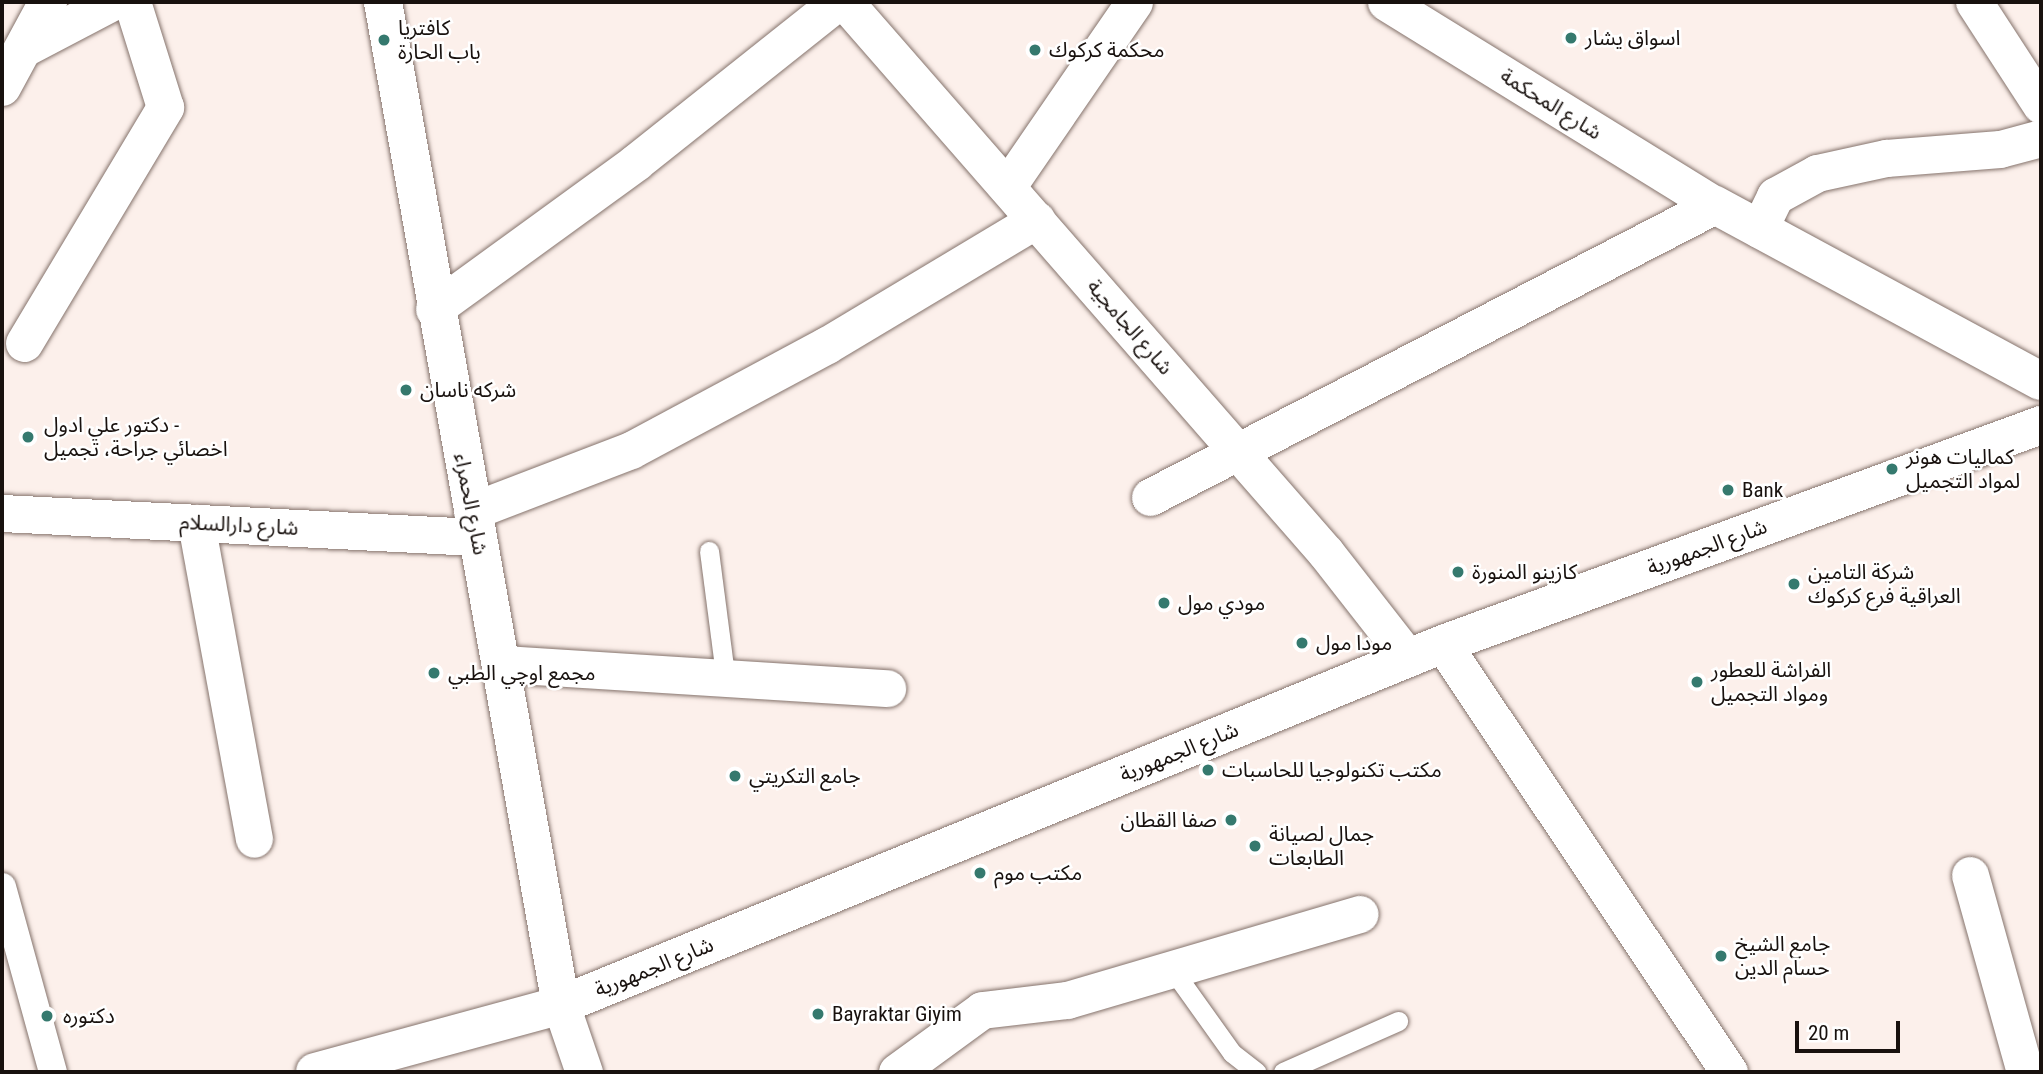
<!DOCTYPE html>
<html>
<head>
<meta charset="utf-8">
<style>
	body { margin:0 }
	#map { position:relative; width:2043px; height:1074px; overflow:hidden; background:#fcf0eb; font-family:"Roboto Condensed","Noto Sans Arabic",sans-serif }
	div>[style] { position:absolute }
	.roads { filter:drop-shadow(0 0 2px #85736c) drop-shadow(0 0 2px #85736c) }
	.service>* { height:19px; margin:-9.5px; padding:0 9.5px; transform-origin:9.5px; border-radius:9.5px; background:#fff }
	.pedestrian>* { height:28px; margin:-14px; padding:0 14px; transform-origin:14px; border-radius:14px; background:#fff }
	.minor>* { height:37px; margin:-18.5px; padding:0 18.5px; transform-origin:18.5px; border-radius:18.5px; background:#fff }
	.tertiary>* { height:38px; margin:-19px; padding:0 19px; transform-origin:19px; border-radius:19px; background:#fff }
	.dots>* { width:19px; height:19px; translate:-50% -50%; box-sizing:border-box; border:4px solid #fff; border-radius:50% }
	span { translate:-50% -50%; white-space:nowrap; text-align:center; line-height:1.15; -webkit-text-stroke:5px #fff; paint-order:stroke }
	.poi-label { font-size:21px; color:#18110e }
	.left { translate:0 -50%; text-align:left }
	.right { translate:-100% -50%; text-align:right }
	.street-label { font-size:21px; color:#18110e }
	.frame { position:absolute; inset:0; border:4px solid #18110e; pointer-events:none }
	.scale { position:absolute; left:1795px; top:1021px; width:105px; height:32px; box-sizing:border-box; border:4px solid #18110e; border-top:0; padding-left:9px; font-size:21px; line-height:24px; white-space:nowrap; color:#18110e; -webkit-text-stroke:5px #fff; paint-order:stroke }
</style>
</head>
<body>
<div id="map">
	<div class="roads">
		<div class="service">
			<div style="left:709px;top:551px;width:125px;rotate:82.6deg"></div>
			<div style="left:1172px;top:969px;width:103px;rotate:54.5deg"></div>
			<div style="left:1232px;top:1053px;width:31px;rotate:38deg"></div>
			<div style="left:1283px;top:1072px;width:126px;rotate:-23.9deg"></div>
		</div>
		<div class="pedestrian">
			<div style="left:2px;top:887px;width:192px;rotate:74.6deg"></div>
		</div>
		<div class="minor">
			<div style="left:845px;top:2px;width:731px;rotate:48.88deg"></div>
			<div style="left:1326px;top:553px;width:133px;rotate:52deg"></div>
			<div style="left:1386px;top:2px;width:387px;rotate:31.7deg"></div>
			<div style="left:1974px;top:2px;width:123px;rotate:57deg"></div>
			<div style="left:24px;top:48px;width:99px;rotate:-27.6deg"></div>
			<div style="left:1007px;top:187px;width:224px;rotate:-55.5deg"></div>
			<div style="left:1759px;top:229px;width:37px;rotate:-64deg"></div>
			<div style="left:1775px;top:196px;width:48px;rotate:-28.7deg"></div>
			<div style="left:1817px;top:173px;width:71px;rotate:-12.3deg"></div>
			<div style="left:1886px;top:158px;width:114px;rotate:-4.5deg"></div>
			<div style="left:2000px;top:149px;width:42px;rotate:-15deg"></div>
			<div style="left:434px;top:309px;width:250px;rotate:-36deg"></div>
			<div style="left:636px;top:162px;width:257px;rotate:-38.5deg"></div>
			<div style="left:24px;top:343px;width:275px;rotate:-59.1deg"></div>
			<div style="left:165px;top:107px;width:110px;rotate:-107.4deg"></div>
			<div style="left:1150px;top:497px;width:636px;rotate:-27.33deg"></div>
			<div style="left:472px;top:511px;width:170px;rotate:-21deg"></div>
			<div style="left:631px;top:450px;width:222px;rotate:-28.2deg"></div>
			<div style="left:827px;top:345px;width:244px;rotate:-30.9deg"></div>
			<div style="left:2px;top:513px;width:476px;rotate:2.9deg"></div>
			<div style="left:196px;top:523px;width:321px;rotate:79.6deg"></div>
			<div style="left:1443px;top:644px;width:515px;rotate:56.25deg"></div>
			<div style="left:502px;top:664px;width:386px;rotate:3.6deg"></div>
			<div style="left:1970px;top:875px;width:205px;rotate:74.4deg"></div>
			<div style="left:561px;top:1005px;width:71px;rotate:71.1deg"></div>
			<div style="left:897px;top:1072px;width:105px;rotate:-36.1deg"></div>
			<div style="left:982px;top:1010px;width:86px;rotate:-6.7deg"></div>
			<div style="left:1067px;top:1000px;width:305px;rotate:-16.4deg"></div>
		</div>
		<div class="tertiary">
			<div style="left:383px;top:2px;width:1019px;rotate:79.94deg"></div>
			<div style="left:2px;top:87px;width:97px;rotate:-61.6deg"></div>
			<div style="left:1715px;top:205px;width:370px;rotate:28.4deg"></div>
			<div style="left:315px;top:1072px;width:255px;rotate:-15.2deg"></div>
			<div style="left:561px;top:1005px;width:953px;rotate:-22.26deg"></div>
			<div style="left:1443px;top:644px;width:637px;rotate:-20.11deg"></div>
		</div>
	</div>
	<div class="dots">
		<div style="left:1571px;top:38px;background:#35796e"></div>
		<div style="left:384px;top:40px;background:#35796e"></div>
		<div style="left:1035px;top:50px;background:#35796e"></div>
		<div style="left:406px;top:390px;background:#35796e"></div>
		<div style="left:28px;top:437px;background:#35796e"></div>
		<div style="left:1892px;top:469px;background:#35796e"></div>
		<div style="left:1728px;top:490px;background:#35796e"></div>
		<div style="left:1458px;top:572px;background:#35796e"></div>
		<div style="left:1794px;top:584px;background:#35796e"></div>
		<div style="left:1164px;top:603px;background:#35796e"></div>
		<div style="left:1302px;top:643px;background:#35796e"></div>
		<div style="left:434px;top:673px;background:#35796e"></div>
		<div style="left:1697px;top:682px;background:#35796e"></div>
		<div style="left:1208px;top:770px;background:#35796e"></div>
		<div style="left:735px;top:776px;background:#35796e"></div>
		<div style="left:1231px;top:820px;background:#35796e"></div>
		<div style="left:1255px;top:846px;background:#35796e"></div>
		<div style="left:980px;top:873px;background:#35796e"></div>
		<div style="left:1721px;top:956px;background:#35796e"></div>
		<div style="left:818px;top:1014px;background:#35796e"></div>
		<div style="left:47px;top:1016px;background:#35796e"></div>
	</div>
	<div class="poi-label">
		<span class="left" style="left:398px;top:40px">كافتريا<br>باب الحارة</span>
		<span class="left" style="left:1585px;top:38px">اسواق يشار</span>
		<span class="left" style="left:1049px;top:50px">محكمة كركوك</span>
		<span class="left" style="left:420px;top:390px">شرکە ناسان</span>
		<span class="left" style="left:44px;top:437px">دكتور علي ادول -<br>اخصائي جراحة، تجميل</span>
		<span class="left" style="left:1906px;top:469px">كماليات هونر<br>لمواد التجميل</span>
		<span class="left" style="left:1742px;top:490px">Bank</span>
		<span class="left" style="left:1472px;top:572px">كازينو المنورة</span>
		<span class="left" style="left:1808px;top:584px">شركة التامين<br>العراقية فرع كركوك</span>
		<span class="left" style="left:1178px;top:603px">مودي مول</span>
		<span class="left" style="left:1316px;top:643px">مودا مول</span>
		<span class="left" style="left:1711px;top:682px">الفراشة للعطور<br>ومواد التجميل</span>
		<span class="left" style="left:448px;top:673px">مجمع اوچي الطبي</span>
		<span class="left" style="left:1222px;top:770px">مكتب تكنولوجيا للحاسبات</span>
		<span class="left" style="left:749px;top:776px">جامع التكريتي</span>
		<span class="right" style="left:1217px;top:820px">صفا القطان</span>
		<span class="left" style="left:1269px;top:846px">جمال لصيانة<br>الطابعات</span>
		<span class="left" style="left:994px;top:873px">مكتب موم</span>
		<span class="left" style="left:1735px;top:956px">جامع الشيخ<br>حسام الدين</span>
		<span class="left" style="left:832px;top:1014px">Bayraktar Giyim</span>
		<span class="left" style="left:63px;top:1016px">دكتوره</span>
	</div>
	<div class="street-label">
		<span style="left:1551px;top:104px;rotate:32deg">شارع المحكمة</span>
		<span style="left:1130px;top:327px;rotate:49deg">شارع الجامجية</span>
		<span style="left:471px;top:504px;rotate:79deg">شارع الحمراء</span>
		<span style="left:239px;top:525px;rotate:3deg">شارع دارالسلام</span>
		<span style="left:1707px;top:547px;rotate:-20deg">شارع الجمهورية</span>
		<span style="left:1179px;top:752px;rotate:-22deg">شارع الجمهورية</span>
		<span style="left:654px;top:967px;rotate:-22deg">شارع الجمهورية</span>
	</div>
	<div class="frame"></div>
	<div class="scale">20 m</div>
</div>
</body>
</html>
